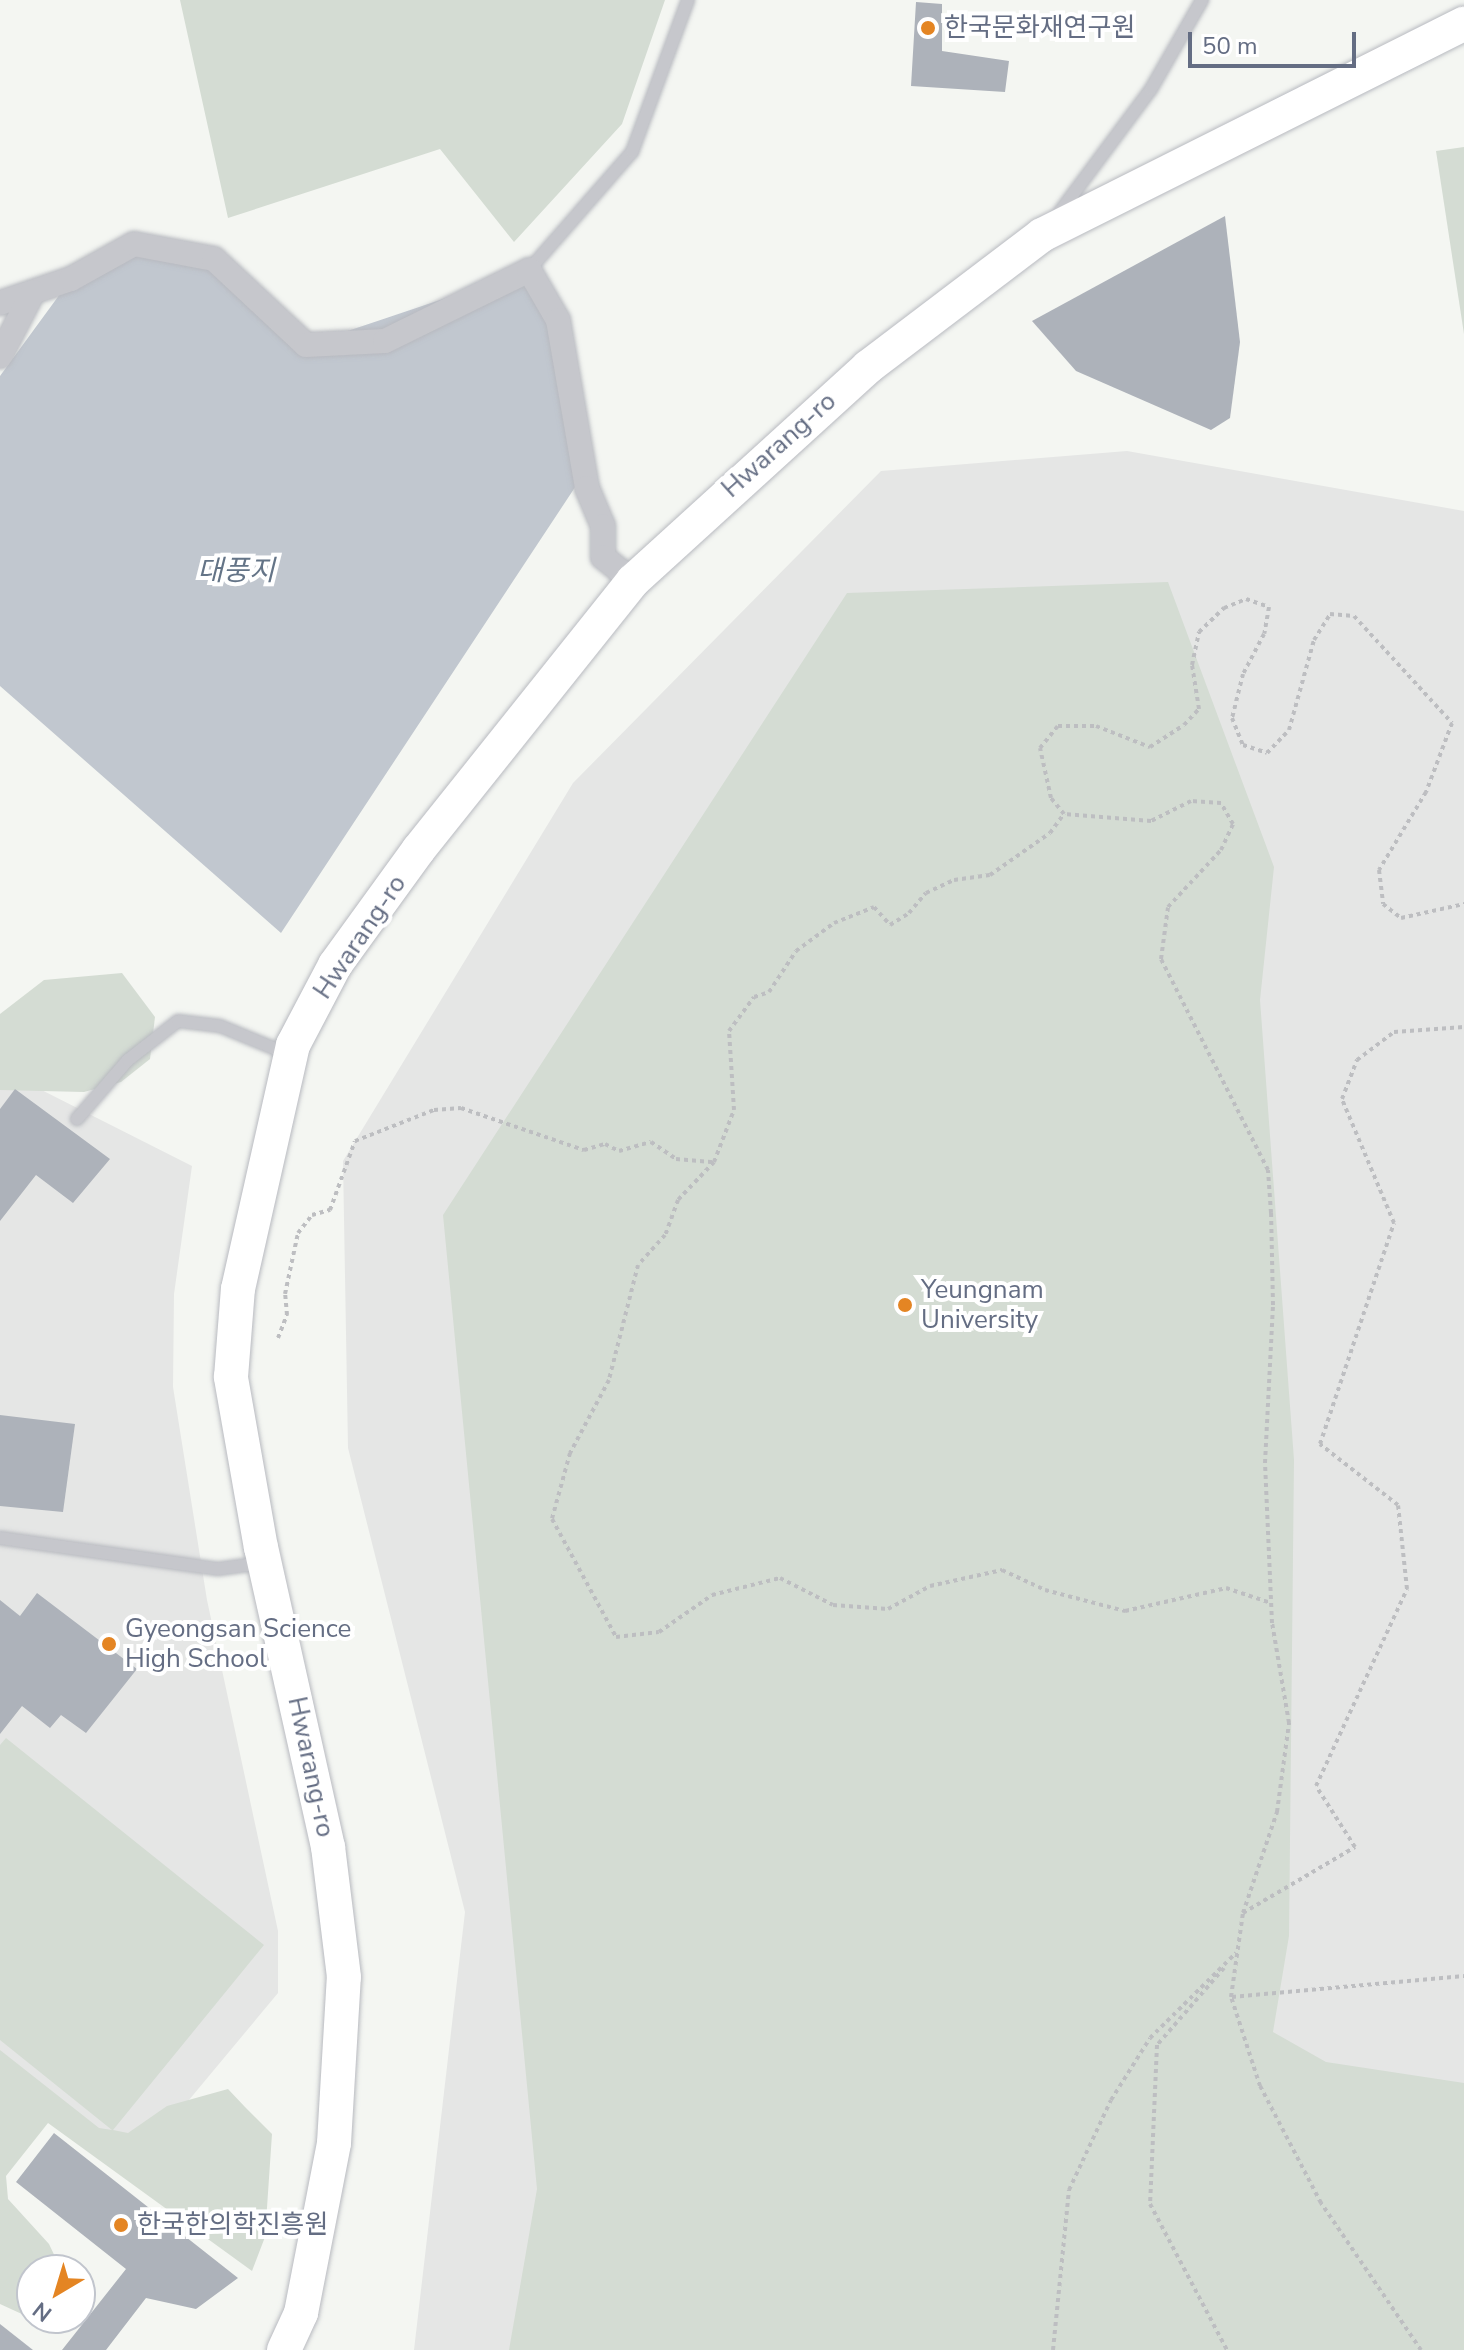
<!DOCTYPE html>
<html>
<head>
<meta charset="utf-8">
<style>
	body { margin:0 }
	#map { position:relative; width:1464px; height:2350px; overflow:hidden; background:#f4f6f2; font-family:"Nunito Sans","Noto Sans KR",sans-serif }
	div>[style] { position:absolute }
	.built>* { inset:0; background:#e5e6e5 }
	.green>* { inset:0; background:#d4dcd3 }
	.water>* { inset:0; background:#c1c7cf }
	.building>* { inset:0; background:#adb2ba }
	.path>* { height:4px; margin-top:-2px; transform-origin:0; background:repeating-linear-gradient(90deg,#bdbec1 0 4px,transparent 0 8px) }
	.roads { filter:drop-shadow(0 0 2px #b8bac0) drop-shadow(0 0 2px #b8bac0) }
	.lane>* { height:12px; margin:-6px; padding:0 6px; transform-origin:6px; border-radius:6px; background:#c6c7cc }
	.street>* { height:24px; margin:-12px; padding:0 12px; transform-origin:12px; border-radius:12px; background:#c6c7cc }
	.secondary>* { height:34px; margin:-17px; padding:0 17px; transform-origin:17px; border-radius:17px; background:#fff }
	.dots>* { width:22px; height:22px; translate:-50% -50%; box-sizing:border-box; border:4px solid #fff; border-radius:50% }
	span { translate:-50% -50%; white-space:nowrap; text-align:center; line-height:1.15; -webkit-text-stroke:8px #fff; paint-order:stroke }
	.poi-label { font-size:26px; color:#646d83 }
	.left { translate:0 -50%; text-align:left }
	.street-label { font-size:26px; color:#646d83 }
	.water-label { font-size:28px; color:#647487; font-style:italic }
	.north { position:absolute; left:16px; top:2254px; width:80px; height:80px; box-sizing:border-box; background:#fff; border:2px solid #c1c5cd; border-radius:50%; rotate:218deg; font-size:22px; font-weight:700; line-height:32px; text-align:center; color:#646d83 }
	.north::after { content:''; display:block; margin:auto; width:28px; height:36px; background:#e48523; clip-path:polygon(50% 0,100% 100%,50% 72%,0 100%) }
	.scale { position:absolute; left:1188px; top:32px; width:168px; height:36px; box-sizing:border-box; border:4px solid #646d83; border-top:0; padding-left:10px; font-size:24px; line-height:28px; white-space:nowrap; color:#646d83; -webkit-text-stroke:6px #fff; paint-order:stroke }
</style>
</head>
<body>
<div id="map">
	<div class="built">
		<div style="clip-path:polygon(1127px 451px,1464px 511px,1464px 2350px,414px 2350px,465px 1912px,348px 1448px,343px 1161px,573px 783px,881px 471px)"></div>
		<div style="clip-path:polygon(0 1069px,192px 1166px,174px 1294px,173px 1387px,207px 1600px,278px 1931px,278px 1993px,164px 2130px,105px 2151px,0 2067px)"></div>
	</div>
	<div class="green">
		<div style="clip-path:polygon(180px 0,665px 0,622px 124px,514px 242px,440px 149px,228px 218px)"></div>
		<div style="clip-path:polygon(1464px 147px,1464px 334px,1436px 151px)"></div>
		<div style="clip-path:polygon(1168px 582px,1274px 867px,1260px 1000px,1294px 1460px,1289px 1936px,1273px 2032px,1326px 2062px,1464px 2083px,1464px 2350px,509px 2350px,537px 2189px,443px 1215px,847px 593px)"></div>
		<div style="clip-path:polygon(122px 973px,155px 1017px,150px 1059px,121px 1082px,84px 1092px,0 1090px,0 1014px,44px 980px)"></div>
		<div style="clip-path:polygon(6px 1738px,264px 1945px,113px 2130px,128px 2133px,167px 2106px,228px 2089px,245px 2107px,272px 2134px,265px 2237px,252px 2271px,48px 2123px,6px 2176px,8px 2199px,49px 2244px,59px 2265px,32px 2270px,32px 2299px,24px 2315px,0 2304px,0 2050px,99px 2128px,112px 2130px,0 2040px,0 1745px)"></div>
	</div>
	<div class="water">
		<div style="clip-path:polygon(134px 244px,214px 259px,306px 345px,529px 270px,593px 460px,281px 933px,0 686px,0 376px,71px 279px)"></div>
	</div>
	<div class="building">
		<div style="clip-path:polygon(916px 2px,942px 4px,942px 51px,1009px 61px,1005px 92px,911px 86px)"></div>
		<div style="clip-path:polygon(1225px 216px,1240px 342px,1230px 418px,1211px 430px,1076px 371px,1032px 321px)"></div>
		<div style="clip-path:polygon(15px 1089px,110px 1159px,73px 1203px,36px 1175px,0 1221px,0 1109px)"></div>
		<div style="clip-path:polygon(0 1415px,75px 1424px,63px 1512px,0 1506px)"></div>
		<div style="clip-path:polygon(37px 1593px,137px 1669px,86px 1733px,61px 1715px,50px 1728px,22px 1706px,0 1734px,0 1600px,20px 1616px)"></div>
		<div style="clip-path:polygon(54px 2133px,238px 2278px,196px 2309px,146px 2298px,106px 2350px,62px 2350px,126px 2269px,16px 2182px)"></div>
		<div style="clip-path:polygon(0 2324px,33px 2350px,0 2350px)"></div>
	</div>
	<div class="path">
		<div style="left:714px;top:1162px;width:52px;rotate:133.5deg"></div>
		<div style="left:678px;top:1200px;width:37px;rotate:110deg"></div>
		<div style="left:665px;top:1235px;width:40px;rotate:132deg"></div>
		<div style="left:638px;top:1265px;width:119px;rotate:104.2deg"></div>
		<div style="left:609px;top:1380px;width:83px;rotate:118.1deg"></div>
		<div style="left:570px;top:1453px;width:68px;rotate:105.3deg"></div>
		<div style="left:552px;top:1519px;width:134px;rotate:61.5deg"></div>
		<div style="left:616px;top:1637px;width:43px;rotate:-6.6deg"></div>
		<div style="left:659px;top:1632px;width:65px;rotate:-34.9deg"></div>
		<div style="left:712px;top:1595px;width:70px;rotate:-14deg"></div>
		<div style="left:780px;top:1578px;width:59px;rotate:27deg"></div>
		<div style="left:833px;top:1605px;width:55px;rotate:4.2deg"></div>
		<div style="left:888px;top:1609px;width:48px;rotate:-28.7deg"></div>
		<div style="left:930px;top:1586px;width:74px;rotate:-12.5deg"></div>
		<div style="left:1002px;top:1570px;width:47px;rotate:24.9deg"></div>
		<div style="left:1045px;top:1590px;width:83px;rotate:14.7deg"></div>
		<div style="left:1125px;top:1611px;width:104px;rotate:-12.8deg"></div>
		<div style="left:1226px;top:1588px;width:47px;rotate:18.4deg"></div>
		<div style="left:278px;top:1338px;width:25px;rotate:-69deg"></div>
		<div style="left:287px;top:1315px;width:21px;rotate:-95deg"></div>
		<div style="left:285px;top:1294px;width:62px;rotate:-78deg"></div>
		<div style="left:298px;top:1233px;width:23px;rotate:-52deg"></div>
		<div style="left:312px;top:1215px;width:19px;rotate:-16deg"></div>
		<div style="left:330px;top:1210px;width:73px;rotate:-70.1deg"></div>
		<div style="left:355px;top:1141px;width:85px;rotate:-21.4deg"></div>
		<div style="left:434px;top:1110px;width:27px;rotate:-4deg"></div>
		<div style="left:461px;top:1108px;width:130px;rotate:18.9deg"></div>
		<div style="left:584px;top:1150px;width:22px;rotate:-16deg"></div>
		<div style="left:605px;top:1144px;width:16px;rotate:27deg"></div>
		<div style="left:619px;top:1151px;width:33px;rotate:-16deg"></div>
		<div style="left:651px;top:1142px;width:30px;rotate:34deg"></div>
		<div style="left:676px;top:1159px;width:38px;rotate:5deg"></div>
		<div style="left:714px;top:1162px;width:56px;rotate:-69deg"></div>
		<div style="left:734px;top:1110px;width:79px;rotate:-93.6deg"></div>
		<div style="left:729px;top:1031px;width:42px;rotate:-53.7deg"></div>
		<div style="left:754px;top:997px;width:16px;rotate:-18deg"></div>
		<div style="left:769px;top:992px;width:49px;rotate:-56.6deg"></div>
		<div style="left:796px;top:951px;width:47px;rotate:-36.4deg"></div>
		<div style="left:834px;top:923px;width:43px;rotate:-21.8deg"></div>
		<div style="left:874px;top:907px;width:24px;rotate:48deg"></div>
		<div style="left:890px;top:925px;width:22px;rotate:-32deg"></div>
		<div style="left:909px;top:913px;width:26px;rotate:-50deg"></div>
		<div style="left:926px;top:893px;width:31px;rotate:-25deg"></div>
		<div style="left:954px;top:880px;width:36px;rotate:-8deg"></div>
		<div style="left:990px;top:875px;width:73px;rotate:-35deg"></div>
		<div style="left:1050px;top:833px;width:24px;rotate:-54deg"></div>
		<div style="left:1243px;top:1913px;width:130px;rotate:-30.5deg"></div>
		<div style="left:1355px;top:1847px;width:72px;rotate:-122.6deg"></div>
		<div style="left:1316px;top:1786px;width:217px;rotate:-65.2deg"></div>
		<div style="left:1407px;top:1589px;width:84px;rotate:-96.1deg"></div>
		<div style="left:1398px;top:1505px;width:99px;rotate:-142deg"></div>
		<div style="left:1320px;top:1444px;width:233px;rotate:-71.5deg"></div>
		<div style="left:1394px;top:1223px;width:134px;rotate:-112.8deg"></div>
		<div style="left:1342px;top:1099px;width:42px;rotate:-69deg"></div>
		<div style="left:1357px;top:1060px;width:46px;rotate:-37.1deg"></div>
		<div style="left:1394px;top:1032px;width:70px;rotate:-4.1deg"></div>
		<div style="left:1224px;top:1968px;width:102px;rotate:131deg"></div>
		<div style="left:1157px;top:2045px;width:159px;rotate:92.5deg"></div>
		<div style="left:1150px;top:2204px;width:165px;rotate:62.2deg"></div>
		<div style="left:1232px;top:1997px;width:233px;rotate:-5.2deg"></div>
		<div style="left:1053px;top:2350px;width:161px;rotate:-84.3deg"></div>
		<div style="left:1069px;top:2190px;width:99px;rotate:-65deg"></div>
		<div style="left:1111px;top:2100px;width:73px;rotate:-57.8deg"></div>
		<div style="left:1150px;top:2038px;width:121px;rotate:-44.7deg"></div>
		<div style="left:1421px;top:2350px;width:178px;rotate:-124.2deg"></div>
		<div style="left:1321px;top:2203px;width:132px;rotate:-117.5deg"></div>
		<div style="left:1260px;top:2086px;width:94px;rotate:-108deg"></div>
		<div style="left:1231px;top:1997px;width:85px;rotate:-81.9deg"></div>
		<div style="left:1243px;top:1913px;width:107px;rotate:-71.4deg"></div>
		<div style="left:1277px;top:1812px;width:90px;rotate:-82.3deg"></div>
		<div style="left:1289px;top:1723px;width:101px;rotate:-99.6deg"></div>
		<div style="left:1272px;top:1623px;width:160px;rotate:-92.5deg"></div>
		<div style="left:1265px;top:1463px;width:158px;rotate:-87.1deg"></div>
		<div style="left:1273px;top:1305px;width:92px;rotate:-91.2deg"></div>
		<div style="left:1271px;top:1213px;width:43px;rotate:-94deg"></div>
		<div style="left:1268px;top:1170px;width:237px;rotate:-116.9deg"></div>
		<div style="left:1161px;top:959px;width:52px;rotate:-82.3deg"></div>
		<div style="left:1168px;top:907px;width:78px;rotate:-47.1deg"></div>
		<div style="left:1221px;top:850px;width:29px;rotate:-65deg"></div>
		<div style="left:1233px;top:824px;width:24px;rotate:-120deg"></div>
		<div style="left:1221px;top:803px;width:30px;rotate:-176deg"></div>
		<div style="left:1191px;top:801px;width:45px;rotate:153.4deg"></div>
		<div style="left:1151px;top:821px;width:87px;rotate:-175.4deg"></div>
		<div style="left:1064px;top:814px;width:21px;rotate:-129deg"></div>
		<div style="left:1051px;top:798px;width:51px;rotate:-102.4deg"></div>
		<div style="left:1040px;top:748px;width:28px;rotate:-51deg"></div>
		<div style="left:1058px;top:726px;width:38px"></div>
		<div style="left:1096px;top:726px;width:58px;rotate:21.3deg"></div>
		<div style="left:1150px;top:747px;width:40px;rotate:-32.9deg"></div>
		<div style="left:1184px;top:725px;width:22px;rotate:-47deg"></div>
		<div style="left:1199px;top:709px;width:45px;rotate:-99deg"></div>
		<div style="left:1192px;top:665px;width:34px;rotate:-78deg"></div>
		<div style="left:1199px;top:632px;width:35px;rotate:-44deg"></div>
		<div style="left:1224px;top:608px;width:24px;rotate:-22deg"></div>
		<div style="left:1246px;top:599px;width:24px;rotate:19deg"></div>
		<div style="left:1269px;top:607px;width:27px;rotate:100deg"></div>
		<div style="left:1264px;top:634px;width:45px;rotate:117.7deg"></div>
		<div style="left:1243px;top:674px;width:45px;rotate:104deg"></div>
		<div style="left:1232px;top:718px;width:29px;rotate:68deg"></div>
		<div style="left:1243px;top:745px;width:25px;rotate:18deg"></div>
		<div style="left:1267px;top:753px;width:32px;rotate:-46deg"></div>
		<div style="left:1289px;top:730px;width:93px;rotate:-74.5deg"></div>
		<div style="left:1314px;top:640px;width:31px;rotate:-58deg"></div>
		<div style="left:1330px;top:614px;width:24px;rotate:5deg"></div>
		<div style="left:1354px;top:616px;width:145px;rotate:47.5deg"></div>
		<div style="left:1452px;top:723px;width:74px;rotate:110.6deg"></div>
		<div style="left:1426px;top:792px;width:91px;rotate:121.1deg"></div>
		<div style="left:1379px;top:870px;width:34px;rotate:83deg"></div>
		<div style="left:1383px;top:904px;width:23px;rotate:38deg"></div>
		<div style="left:1401px;top:918px;width:65px;rotate:-12.5deg"></div>
	</div>
	<div class="roads">
		<div class="lane">
			<div style="left:1056px;top:217px;width:159px;rotate:-53.4deg"></div>
			<div style="left:1151px;top:89px;width:103px;rotate:-60.2deg"></div>
			<div style="left:529px;top:270px;width:157px;rotate:-48.9deg"></div>
			<div style="left:632px;top:152px;width:162px;rotate:-69.8deg"></div>
			<div style="left:77px;top:1119px;width:78px;rotate:-49.2deg"></div>
			<div style="left:128px;top:1060px;width:63px;rotate:-38deg"></div>
			<div style="left:178px;top:1021px;width:42px;rotate:6.8deg"></div>
			<div style="left:220px;top:1026px;width:74px;rotate:22.4deg"></div>
			<div style="left:0;top:1538px;width:220px;rotate:8.1deg"></div>
			<div style="left:218px;top:1569px;width:44px;rotate:-7.8deg"></div>
		</div>
		<div class="street">
			<div style="left:0;top:303px;width:75px;rotate:-18.7deg"></div>
			<div style="left:71px;top:279px;width:72px;rotate:-29.1deg"></div>
			<div style="left:134px;top:244px;width:81px;rotate:10.6deg"></div>
			<div style="left:214px;top:259px;width:126px;rotate:43.1deg"></div>
			<div style="left:306px;top:345px;width:79px;rotate:-2.9deg"></div>
			<div style="left:385px;top:341px;width:161px;rotate:-26.2deg"></div>
			<div style="left:529px;top:270px;width:58px;rotate:59.9deg"></div>
			<div style="left:558px;top:320px;width:170px;rotate:80.2deg"></div>
			<div style="left:587px;top:488px;width:41px;rotate:67.2deg"></div>
			<div style="left:603px;top:526px;width:31px;rotate:90deg"></div>
			<div style="left:603px;top:557px;width:38px;rotate:39deg"></div>
			<div style="left:0;top:356px;width:72px;rotate:-62.7deg"></div>
		</div>
		<div class="secondary">
			<div style="left:284px;top:2350px;width:41px;rotate:-65.3deg"></div>
			<div style="left:301px;top:2313px;width:173px;rotate:-79deg"></div>
			<div style="left:334px;top:2143px;width:166px;rotate:-86.6deg"></div>
			<div style="left:344px;top:1977px;width:131px;rotate:-97deg"></div>
			<div style="left:328px;top:1847px;width:306px;rotate:-102.6deg"></div>
			<div style="left:261px;top:1548px;width:174px;rotate:-100deg"></div>
			<div style="left:231px;top:1377px;width:88px;rotate:-85.5deg"></div>
			<div style="left:238px;top:1289px;width:250px;rotate:-77.3deg"></div>
			<div style="left:293px;top:1045px;width:90px;rotate:-62.3deg"></div>
			<div style="left:335px;top:965px;width:143px;rotate:-54.1deg"></div>
			<div style="left:419px;top:849px;width:343px;rotate:-51.4deg"></div>
			<div style="left:633px;top:581px;width:318px;rotate:-42.3deg"></div>
			<div style="left:868px;top:367px;width:218px;rotate:-37.2deg"></div>
			<div style="left:1042px;top:235px;width:472px;rotate:-26.6deg"></div>
		</div>
	</div>
	<div class="dots">
		<div style="left:928px;top:28px;background:#e48523"></div>
		<div style="left:905px;top:1305px;background:#e48523"></div>
		<div style="left:109px;top:1644px;background:#e48523"></div>
		<div style="left:121px;top:2225px;background:#e48523"></div>
	</div>
	<div class="poi-label">
		<span class="left" style="left:944px;top:28px">한국문화재연구원</span>
		<span class="left" style="left:921px;top:1305px">Yeungnam<br>University</span>
		<span class="left" style="left:125px;top:1644px">Gyeongsan Science<br>High School</span>
		<span class="left" style="left:137px;top:2225px">한국한의학진흥원</span>
	</div>
	<div class="street-label">
		<span style="left:779px;top:445px;rotate:-42deg">Hwarang-ro</span>
		<span style="left:360px;top:937px;rotate:-56deg">Hwarang-ro</span>
		<span style="left:311px;top:1767px;rotate:78deg">Hwarang-ro</span>
	</div>
	<div class="water-label">
		<span style="left:236px;top:571px">대풍지</span>
	</div>
	<div class="north">N</div>
	<div class="scale">50 m</div>
</div>
</body>
</html>
